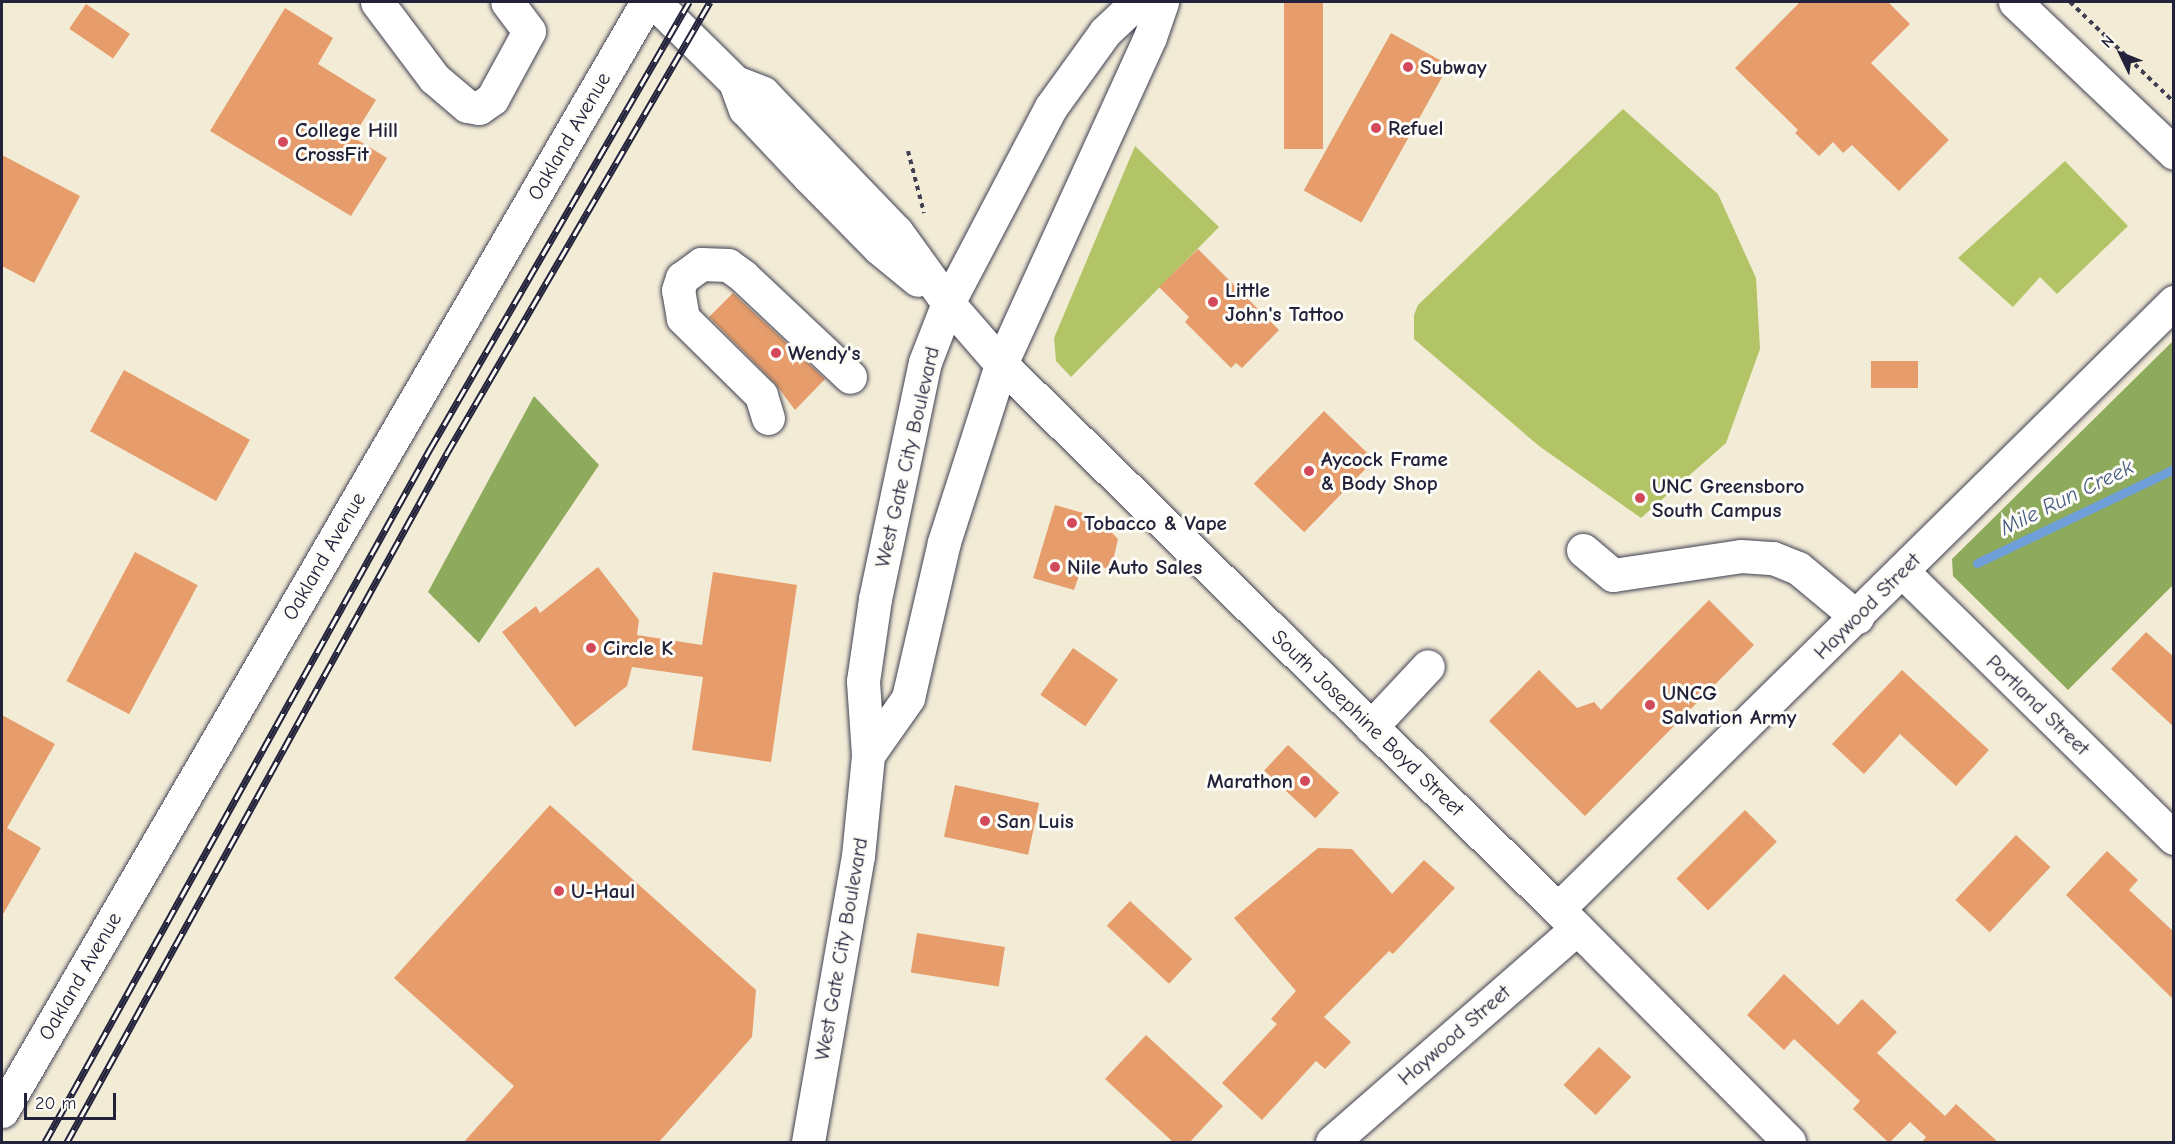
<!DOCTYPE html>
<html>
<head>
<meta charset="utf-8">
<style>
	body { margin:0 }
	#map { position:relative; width:2175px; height:1144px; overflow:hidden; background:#f2ecd7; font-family:"Comic Neue",sans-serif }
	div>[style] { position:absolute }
	.green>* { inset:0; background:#b3c467 }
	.forest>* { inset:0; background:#8eaa5c }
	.stream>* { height:9px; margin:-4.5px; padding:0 4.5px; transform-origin:4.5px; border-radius:4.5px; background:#6e9fd8 }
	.building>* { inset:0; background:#e69d6b; transform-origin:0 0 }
	.path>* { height:4px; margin-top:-2px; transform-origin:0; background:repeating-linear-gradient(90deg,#414052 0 4.5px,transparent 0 9px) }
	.roads { filter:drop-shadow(0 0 2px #414052) drop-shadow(0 0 2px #414052) }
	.minor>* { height:33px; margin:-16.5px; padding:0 16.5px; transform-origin:16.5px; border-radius:16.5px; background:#fff }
	.major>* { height:33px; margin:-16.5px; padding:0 16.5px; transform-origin:16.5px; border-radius:16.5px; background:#fff }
	.rail>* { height:7px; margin-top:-3.5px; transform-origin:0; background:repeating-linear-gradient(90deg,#fdfcf7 0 14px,#22223b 0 28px); box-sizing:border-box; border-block:2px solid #22223b }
	.dots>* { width:16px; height:16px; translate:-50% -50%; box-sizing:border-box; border:3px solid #fdfcf7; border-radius:50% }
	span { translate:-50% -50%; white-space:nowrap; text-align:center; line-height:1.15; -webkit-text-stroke:6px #fdfcf7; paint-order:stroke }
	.poi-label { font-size:21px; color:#22223b; font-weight:700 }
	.left { translate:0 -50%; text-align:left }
	.right { translate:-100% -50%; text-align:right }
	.street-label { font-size:21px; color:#22223b }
	.water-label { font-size:22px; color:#445a82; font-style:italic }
	.frame { position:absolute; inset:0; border:3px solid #22223b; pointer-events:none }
	.north { position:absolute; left:2091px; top:24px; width:60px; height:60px; -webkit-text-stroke:4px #fdfcf7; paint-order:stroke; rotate:313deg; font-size:16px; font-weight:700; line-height:24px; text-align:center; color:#22223b }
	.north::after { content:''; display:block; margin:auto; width:21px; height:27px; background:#22223b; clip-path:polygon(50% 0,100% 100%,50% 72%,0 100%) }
	.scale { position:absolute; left:24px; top:1093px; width:92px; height:27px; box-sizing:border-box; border:3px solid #22223b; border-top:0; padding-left:8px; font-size:18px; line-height:21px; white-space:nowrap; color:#22223b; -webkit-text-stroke:4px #fdfcf7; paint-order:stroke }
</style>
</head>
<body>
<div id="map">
	<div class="green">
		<div style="clip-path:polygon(1623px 109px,1718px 194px,1756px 278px,1760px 349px,1726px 443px,1641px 518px,1539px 446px,1414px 339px,1414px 315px,1418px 305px)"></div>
		<div style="clip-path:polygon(1135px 146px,1219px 227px,1071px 377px,1056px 361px,1054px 338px)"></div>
		<div style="clip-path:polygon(2065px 161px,2128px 226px,2057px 294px,2040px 277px,2013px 307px,1958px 258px)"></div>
	</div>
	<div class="forest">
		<div style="clip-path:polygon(2173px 341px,2173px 585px,2068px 690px,1953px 576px,1952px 559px)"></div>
		<div style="clip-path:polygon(534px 396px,599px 465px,479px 643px,428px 592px)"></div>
	</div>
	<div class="stream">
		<div style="left:1977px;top:563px;width:218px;rotate:-25.5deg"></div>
	</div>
	<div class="building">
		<div style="left:1284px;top:2px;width:39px;height:147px"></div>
		<div style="clip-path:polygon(1800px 2px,1888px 2px,1910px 24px,1871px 63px,1949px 140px,1899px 191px,1852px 145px,1843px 153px,1833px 142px,1819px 156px,1795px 133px,1798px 130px,1735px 68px)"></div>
		<div style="left:86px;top:4px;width:53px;height:30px;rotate:34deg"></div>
		<div style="clip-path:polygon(285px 8px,333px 38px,318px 64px,376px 100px,353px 137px,387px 158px,351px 216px,210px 131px)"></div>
		<div style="left:1391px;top:33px;width:66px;height:180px;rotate:29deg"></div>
		<div style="clip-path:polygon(2px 155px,80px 196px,34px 283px,2px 266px)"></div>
		<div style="clip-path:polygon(1198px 249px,1279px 330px,1242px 368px,1236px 363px,1231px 368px,1185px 322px,1189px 317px,1159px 287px)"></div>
		<div style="clip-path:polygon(733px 293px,825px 379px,795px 410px,774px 382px,709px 317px)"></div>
		<div style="left:1871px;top:361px;width:47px;height:27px"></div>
		<div style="left:124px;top:370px;width:144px;height:70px;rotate:29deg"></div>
		<div style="left:1324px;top:411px;width:70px;height:101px;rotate:44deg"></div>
		<div style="clip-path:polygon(1055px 505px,1097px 517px,1118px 539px,1111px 570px,1084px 561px,1074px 590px,1033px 578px)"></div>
		<div style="left:135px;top:552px;width:71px;height:146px;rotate:28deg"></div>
		<div style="clip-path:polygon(598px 567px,639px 620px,637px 635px,702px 645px,713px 572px,797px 585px,771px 762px,692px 750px,703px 677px,632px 667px,627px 686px,575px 727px,502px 632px,536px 606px,540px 613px)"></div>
		<div style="clip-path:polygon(1709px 600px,1754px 645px,1585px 816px,1489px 721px,1539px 670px,1577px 708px,1594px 702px,1601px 710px)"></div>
		<div style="clip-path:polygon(2146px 632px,2174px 657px,2174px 727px,2111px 669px)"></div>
		<div style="left:1073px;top:648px;width:55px;height:57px;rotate:35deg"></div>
		<div style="clip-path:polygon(1902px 670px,1989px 750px,1956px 786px,1900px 734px,1864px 774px,1832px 744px)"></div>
		<div style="clip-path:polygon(2px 715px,55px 744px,7px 828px,41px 848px,2px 916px)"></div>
		<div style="left:1288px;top:745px;width:70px;height:35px;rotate:43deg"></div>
		<div style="left:955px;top:785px;width:86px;height:53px;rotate:12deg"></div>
		<div style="clip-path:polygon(550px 805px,756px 990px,752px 1037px,658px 1143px,463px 1143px,514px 1086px,394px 978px)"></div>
		<div style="left:1745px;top:810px;width:45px;height:97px;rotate:45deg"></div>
		<div style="left:2016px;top:835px;width:47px;height:89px;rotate:43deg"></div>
		<div style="clip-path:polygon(1318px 848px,1352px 849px,1392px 894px,1424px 860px,1455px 888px,1393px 954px,1389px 951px,1324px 1017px,1351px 1042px,1325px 1069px,1316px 1061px,1262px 1120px,1222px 1083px,1277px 1024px,1271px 1019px,1296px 991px,1234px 918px)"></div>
		<div style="clip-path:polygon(2107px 851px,2138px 880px,2129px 890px,2174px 932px,2174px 1000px,2066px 895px)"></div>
		<div style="left:1130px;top:901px;width:85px;height:34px;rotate:43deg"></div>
		<div style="left:917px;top:933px;width:89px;height:40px;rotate:9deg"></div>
		<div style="clip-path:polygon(1784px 974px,1838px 1025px,1862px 999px,1897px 1032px,1877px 1053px,1945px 1116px,1956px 1104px,1999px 1143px,1921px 1143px,1926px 1137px,1910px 1122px,1889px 1143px,1853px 1109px,1860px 1101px,1794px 1039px,1784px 1050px,1747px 1015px)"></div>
		<div style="clip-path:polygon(1146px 1035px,1223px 1106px,1189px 1143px,1174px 1143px,1105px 1079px)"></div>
		<div style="left:1599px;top:1047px;width:44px;height:52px;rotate:43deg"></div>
	</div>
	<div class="path">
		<div style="left:2070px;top:2px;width:144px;rotate:43.9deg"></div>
		<div style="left:908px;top:151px;width:64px;rotate:75.5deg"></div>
	</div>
	<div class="roads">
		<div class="minor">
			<div style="left:377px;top:2px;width:95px;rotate:53.1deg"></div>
			<div style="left:434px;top:78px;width:43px;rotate:40.3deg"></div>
			<div style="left:467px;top:106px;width:12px;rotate:9deg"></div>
			<div style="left:479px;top:108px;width:16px;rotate:-35deg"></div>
			<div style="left:492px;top:99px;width:77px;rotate:-61.4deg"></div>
			<div style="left:529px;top:31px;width:36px;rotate:-127deg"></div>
			<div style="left:2015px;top:2px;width:219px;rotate:43.5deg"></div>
			<div style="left:768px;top:418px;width:24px;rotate:-107deg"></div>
			<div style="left:761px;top:395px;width:110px;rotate:-135.4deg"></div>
			<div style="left:683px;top:318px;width:28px;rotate:-100deg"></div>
			<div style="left:678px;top:290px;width:13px;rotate:-72deg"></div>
			<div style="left:682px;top:278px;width:24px;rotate:-36deg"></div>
			<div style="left:701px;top:264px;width:27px;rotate:2deg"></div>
			<div style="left:728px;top:265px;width:19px;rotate:36deg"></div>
			<div style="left:743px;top:276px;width:147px;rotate:43.3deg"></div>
			<div style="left:1583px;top:550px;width:39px;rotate:40deg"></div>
			<div style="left:1613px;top:575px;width:129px;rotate:-8.4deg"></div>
			<div style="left:1741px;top:556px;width:32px;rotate:4deg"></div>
			<div style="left:1773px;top:558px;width:27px;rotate:22deg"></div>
			<div style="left:1798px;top:568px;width:77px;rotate:39.7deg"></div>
			<div style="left:1902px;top:571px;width:381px;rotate:44.5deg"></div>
			<div style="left:1371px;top:727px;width:83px;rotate:-46.9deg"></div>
			<div style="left:1558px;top:909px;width:865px;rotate:-44.58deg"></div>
			<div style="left:2px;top:1111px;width:1283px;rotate:-59.82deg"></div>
			<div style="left:1332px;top:1142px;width:325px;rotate:-41.1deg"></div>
		</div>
		<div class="major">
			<div style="left:654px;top:2px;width:114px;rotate:44.6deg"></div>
			<div style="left:735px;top:82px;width:29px;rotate:70deg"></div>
			<div style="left:745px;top:109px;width:93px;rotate:46.7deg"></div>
			<div style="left:809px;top:177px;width:100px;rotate:45.4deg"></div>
			<div style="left:879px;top:248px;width:50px;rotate:39.4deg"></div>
			<div style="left:735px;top:82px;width:30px;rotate:21deg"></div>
			<div style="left:763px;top:93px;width:192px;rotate:46.1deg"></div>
			<div style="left:896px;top:231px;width:89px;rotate:54.2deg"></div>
			<div style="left:948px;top:303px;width:81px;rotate:49deg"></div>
			<div style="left:1001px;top:364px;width:779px;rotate:44.38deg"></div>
			<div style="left:1558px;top:909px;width:328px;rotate:45.2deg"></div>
			<div style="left:868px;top:755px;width:70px;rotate:-54.9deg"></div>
			<div style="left:908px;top:698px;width:160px;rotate:-77deg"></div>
			<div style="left:944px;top:542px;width:187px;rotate:-72.2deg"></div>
			<div style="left:1001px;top:364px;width:359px;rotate:-65.5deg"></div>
			<div style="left:1150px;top:37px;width:37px;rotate:-71deg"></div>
			<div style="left:808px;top:1142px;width:290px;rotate:-80.1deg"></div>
			<div style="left:858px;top:856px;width:101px;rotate:-84.3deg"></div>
			<div style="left:868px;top:755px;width:74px;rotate:-93.9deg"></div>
			<div style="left:863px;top:681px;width:83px;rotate:-81.7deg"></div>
			<div style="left:875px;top:599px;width:242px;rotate:-78.1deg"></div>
			<div style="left:925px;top:362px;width:63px;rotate:-68.7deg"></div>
			<div style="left:948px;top:303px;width:221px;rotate:-62.3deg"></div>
			<div style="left:1051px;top:107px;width:92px;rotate:-54.2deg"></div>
			<div style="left:1105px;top:32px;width:44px;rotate:-43.2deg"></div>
		</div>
	</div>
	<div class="rail">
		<div style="left:45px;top:1142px;width:793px;rotate:-60.95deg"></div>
		<div style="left:430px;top:449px;width:517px;rotate:-59.91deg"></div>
		<div style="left:67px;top:1142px;width:787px;rotate:-61.12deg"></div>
		<div style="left:447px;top:453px;width:522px;rotate:-59.75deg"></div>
	</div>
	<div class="dots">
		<div style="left:1408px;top:67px;background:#d1495b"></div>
		<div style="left:1376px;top:128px;background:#d1495b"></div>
		<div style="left:283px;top:142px;background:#d1495b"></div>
		<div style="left:1213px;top:302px;background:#d1495b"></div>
		<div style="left:776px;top:353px;background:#d1495b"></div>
		<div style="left:1309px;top:471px;background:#d1495b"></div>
		<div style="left:1640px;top:498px;background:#d1495b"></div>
		<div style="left:1072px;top:523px;background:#d1495b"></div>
		<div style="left:1055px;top:567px;background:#d1495b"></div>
		<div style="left:591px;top:648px;background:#d1495b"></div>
		<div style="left:1650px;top:705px;background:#d1495b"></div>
		<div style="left:1305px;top:781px;background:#d1495b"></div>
		<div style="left:985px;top:821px;background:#d1495b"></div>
		<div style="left:559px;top:891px;background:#d1495b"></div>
	</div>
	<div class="poi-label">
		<span class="left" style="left:1420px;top:67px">Subway</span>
		<span class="left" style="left:1388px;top:128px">Refuel</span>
		<span class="left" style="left:295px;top:142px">College Hill<br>CrossFit</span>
		<span class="left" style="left:1225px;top:302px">Little<br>John's Tattoo</span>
		<span class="left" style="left:788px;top:353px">Wendy's</span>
		<span class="left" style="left:1321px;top:471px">Aycock Frame<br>&amp; Body Shop</span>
		<span class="left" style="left:1652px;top:498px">UNC Greensboro<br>South Campus</span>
		<span class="left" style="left:1084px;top:523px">Tobacco &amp; Vape</span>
		<span class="left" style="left:1067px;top:567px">Nile Auto Sales</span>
		<span class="left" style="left:603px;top:648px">Circle K</span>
		<span class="left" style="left:1662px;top:705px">UNCG<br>Salvation Army</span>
		<span class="right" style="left:1293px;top:781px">Marathon</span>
		<span class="left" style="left:997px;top:821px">San Luis</span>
		<span class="left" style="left:571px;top:891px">U-Haul</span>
	</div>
	<div class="street-label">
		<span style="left:569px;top:136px;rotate:-60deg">Oakland Avenue</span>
		<span style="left:907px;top:457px;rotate:-77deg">West Gate City Boulevard</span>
		<span style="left:324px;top:556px;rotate:-60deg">Oakland Avenue</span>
		<span style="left:1867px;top:606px;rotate:-45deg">Haywood Street</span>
		<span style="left:2038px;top:705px;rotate:44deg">Portland Street</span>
		<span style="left:1368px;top:723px;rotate:44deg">South Josephine Boyd Street</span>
		<span style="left:841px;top:949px;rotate:-80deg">West Gate City Boulevard</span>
		<span style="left:80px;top:976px;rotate:-60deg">Oakland Avenue</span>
		<span style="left:1454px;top:1035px;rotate:-41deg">Haywood Street</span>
	</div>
	<div class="water-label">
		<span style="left:2067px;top:498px;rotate:-26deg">Mile Run Creek</span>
	</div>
	<div class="frame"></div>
	<div class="north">N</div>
	<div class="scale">20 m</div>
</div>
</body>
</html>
